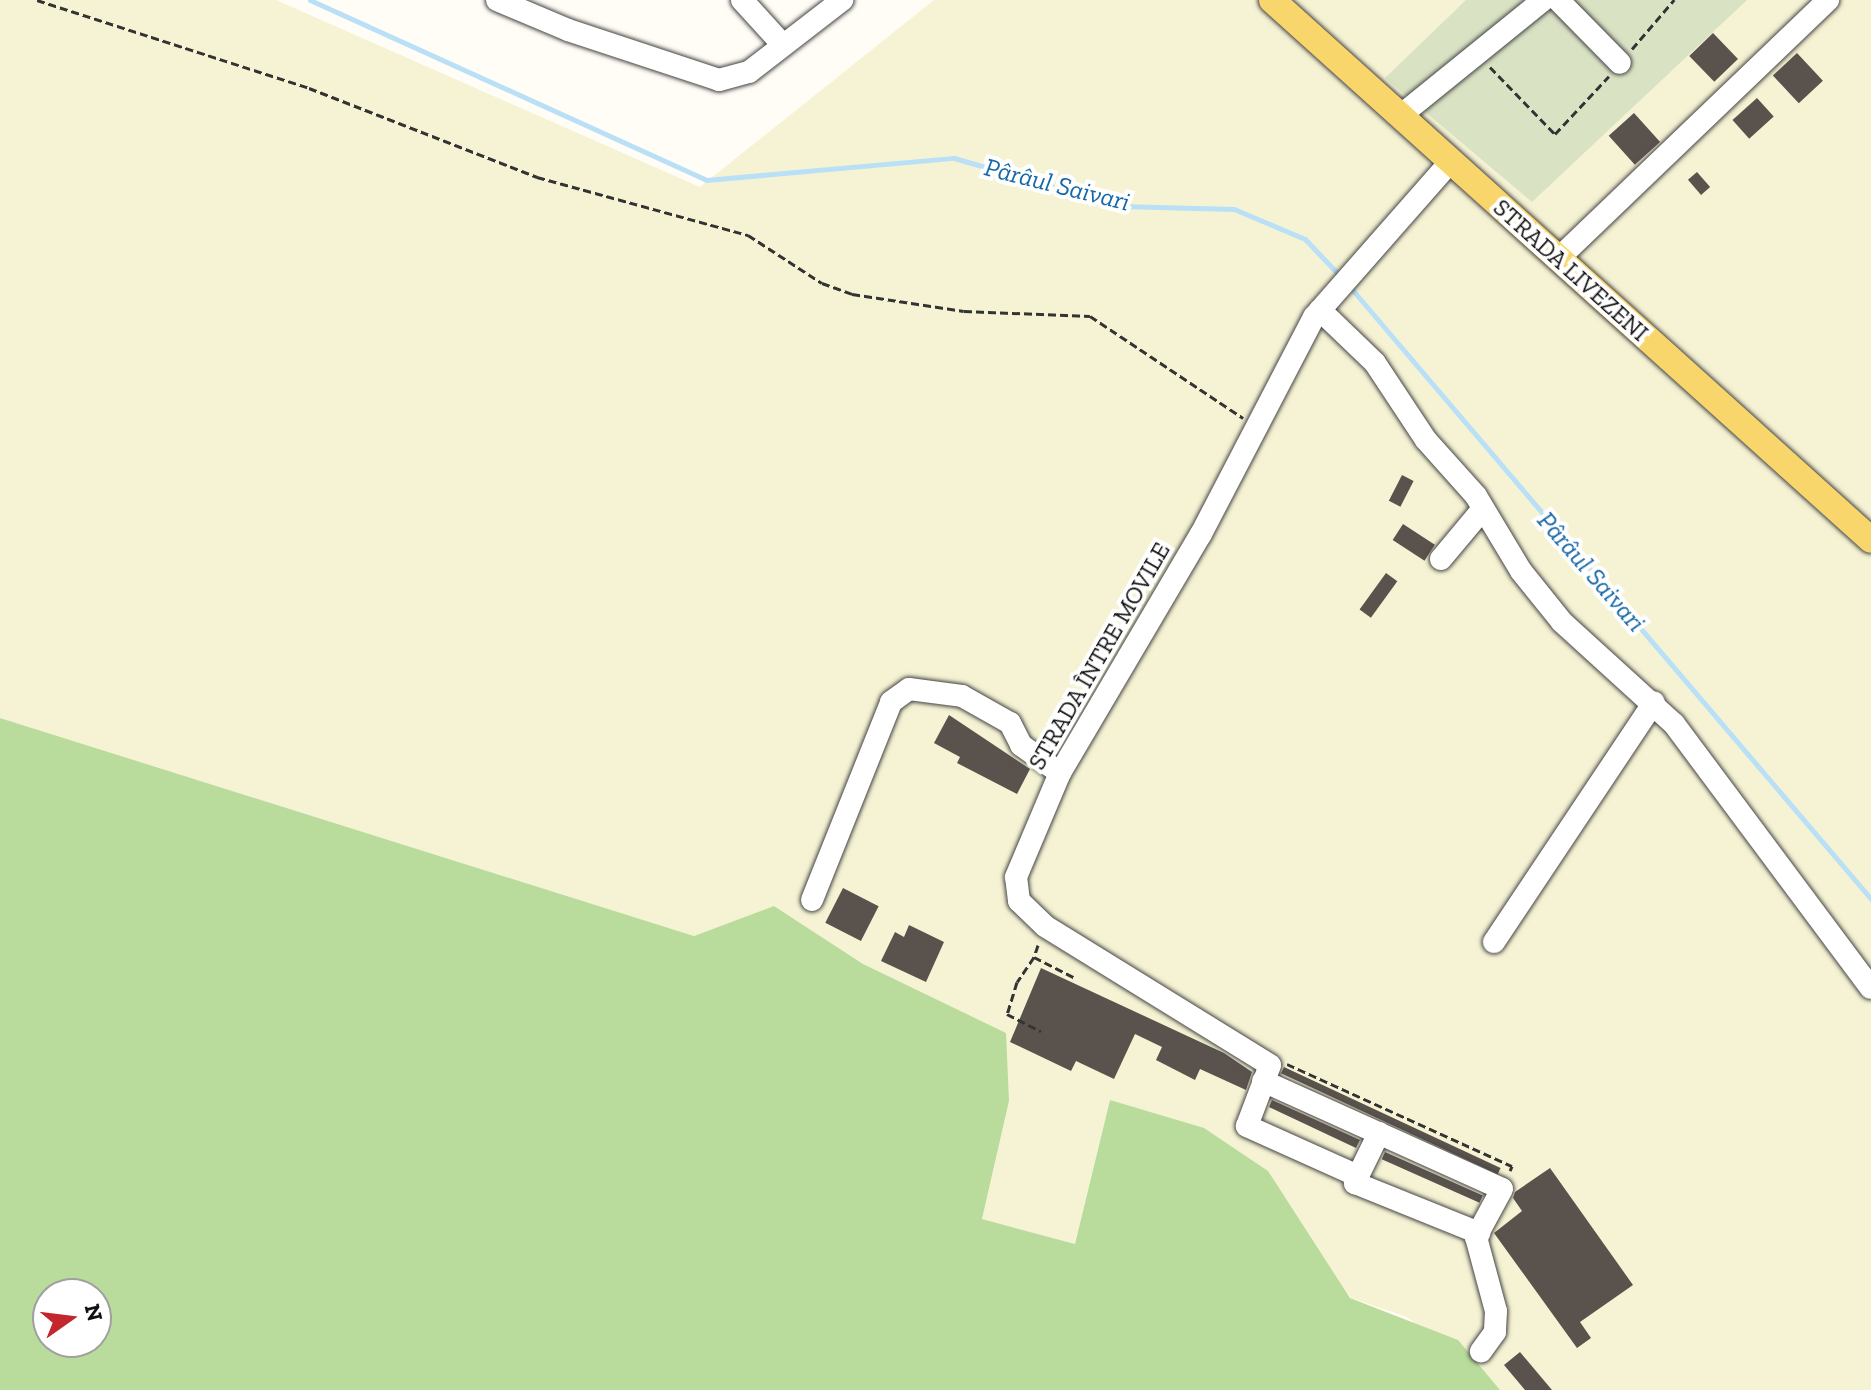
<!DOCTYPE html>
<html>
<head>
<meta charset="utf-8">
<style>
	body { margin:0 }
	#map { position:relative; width:1871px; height:1390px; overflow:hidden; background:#fffdf5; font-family:"Zilla Slab",serif }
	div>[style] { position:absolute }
	.farmland>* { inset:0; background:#f6f3d4 }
	.forest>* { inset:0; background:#b9dc9c }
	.cemetery>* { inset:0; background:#d9e3c4 }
	.stream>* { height:5px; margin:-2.5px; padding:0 2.5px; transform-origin:2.5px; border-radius:2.5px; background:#b9e0f7 }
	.building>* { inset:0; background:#5a524d; transform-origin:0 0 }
	.path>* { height:3px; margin-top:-1.5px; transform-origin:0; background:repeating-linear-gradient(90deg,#333 0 8px,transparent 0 12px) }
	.roads { filter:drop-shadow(0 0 2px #444) drop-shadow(0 0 2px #444) }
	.minor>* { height:22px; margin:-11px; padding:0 11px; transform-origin:11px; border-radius:11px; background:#fff }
	.major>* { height:26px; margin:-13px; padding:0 13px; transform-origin:13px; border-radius:13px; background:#f9d66b }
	span { translate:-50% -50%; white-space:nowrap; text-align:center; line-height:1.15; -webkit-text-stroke:8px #fff; paint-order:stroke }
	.street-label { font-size:24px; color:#111 }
	.water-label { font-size:26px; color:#1768a6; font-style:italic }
	.north { position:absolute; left:32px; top:1278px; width:80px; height:80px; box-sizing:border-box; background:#fff; border:2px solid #a0a0a0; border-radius:50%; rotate:76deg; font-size:22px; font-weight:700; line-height:32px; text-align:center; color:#111 }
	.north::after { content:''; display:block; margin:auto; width:28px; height:36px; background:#c4262e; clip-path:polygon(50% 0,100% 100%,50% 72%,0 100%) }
</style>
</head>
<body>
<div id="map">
	<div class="farmland">
		<div style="clip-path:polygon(0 0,276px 0,700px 187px,934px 0,1871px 0,1871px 1390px,1500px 1390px,1407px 1317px,1351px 1298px,1309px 1241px,1110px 1100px,1075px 1244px,982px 1219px,1009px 1101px,863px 964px,774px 906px,694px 936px,0 718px)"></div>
	</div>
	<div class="forest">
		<div style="clip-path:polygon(evenodd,0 718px,694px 936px,774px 906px,863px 964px,1006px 1033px,1009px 1101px,982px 1219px,1075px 1244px,1110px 1100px,1204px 1128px,1268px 1171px,1350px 1298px,1458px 1340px,1500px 1390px,0 1390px,0 718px,48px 1294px,96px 1294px,96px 1342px,48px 1342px,48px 1294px)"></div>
	</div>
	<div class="cemetery">
		<div style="clip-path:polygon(1466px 0,1747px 0,1532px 202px,1385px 78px)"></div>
	</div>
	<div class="stream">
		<div style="left:310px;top:0;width:435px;rotate:24.4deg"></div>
		<div style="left:706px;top:180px;width:249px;rotate:-5.1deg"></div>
		<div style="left:954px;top:158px;width:173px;rotate:16.1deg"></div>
		<div style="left:1120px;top:206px;width:114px;rotate:1.5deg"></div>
		<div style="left:1234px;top:209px;width:77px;rotate:22.9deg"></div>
		<div style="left:1305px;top:239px;width:51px;rotate:46.6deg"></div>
		<div style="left:1350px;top:287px;width:804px;rotate:49.59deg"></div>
	</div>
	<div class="building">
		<div style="left:1713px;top:33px;width:36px;height:33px;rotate:46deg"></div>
		<div style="left:1797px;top:53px;width:38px;height:33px;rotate:47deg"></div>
		<div style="left:1757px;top:98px;width:25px;height:33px;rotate:48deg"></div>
		<div style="left:1634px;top:113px;width:39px;height:34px;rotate:48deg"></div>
		<div style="left:1697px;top:172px;width:20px;height:12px;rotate:49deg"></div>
		<div style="left:1402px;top:475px;width:13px;height:29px;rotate:27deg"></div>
		<div style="left:1403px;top:524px;width:38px;height:19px;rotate:33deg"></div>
		<div style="left:1386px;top:573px;width:14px;height:45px;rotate:36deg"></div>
		<div style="clip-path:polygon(949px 715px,1030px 769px,1017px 794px,957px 763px,960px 757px,934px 743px)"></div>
		<div style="left:843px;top:888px;width:40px;height:39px;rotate:27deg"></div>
		<div style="clip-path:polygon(909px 925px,944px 942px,926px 982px,881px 961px,895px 932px,904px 937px)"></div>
		<div style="clip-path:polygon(1041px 968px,1224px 1053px,1252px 1072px,1246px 1090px,1200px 1069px,1195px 1080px,1156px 1060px,1162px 1047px,1135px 1034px,1114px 1079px,1076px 1061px,1071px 1071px,1010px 1042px)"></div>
		<div style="left:1284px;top:1067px;width:239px;height:7px;rotate:25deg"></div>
		<div style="clip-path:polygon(1272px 1100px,1360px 1140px,1356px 1148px,1269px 1107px)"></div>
		<div style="left:1385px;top:1152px;width:107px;height:8px;rotate:24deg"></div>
		<div style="clip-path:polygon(1550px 1168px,1633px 1285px,1580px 1322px,1591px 1338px,1577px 1348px,1494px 1233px,1522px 1211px,1513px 1198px,1515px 1192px)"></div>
		<div style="clip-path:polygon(1520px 1352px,1552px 1390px,1525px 1390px,1504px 1365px)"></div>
	</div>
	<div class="path">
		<div style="left:37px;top:0;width:286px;rotate:17.9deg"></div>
		<div style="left:309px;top:88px;width:245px;rotate:21.3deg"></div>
		<div style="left:537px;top:177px;width:219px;rotate:15.4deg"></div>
		<div style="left:748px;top:235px;width:88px;rotate:33deg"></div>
		<div style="left:822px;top:283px;width:32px;rotate:20deg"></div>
		<div style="left:852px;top:294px;width:113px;rotate:8.6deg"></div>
		<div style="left:964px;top:311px;width:126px;rotate:2.3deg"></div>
		<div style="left:1090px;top:316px;width:184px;rotate:33.7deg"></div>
		<div style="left:1632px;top:49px;width:65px;rotate:-49.4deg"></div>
		<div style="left:1490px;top:67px;width:93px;rotate:45.9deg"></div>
		<div style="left:1555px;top:134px;width:79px;rotate:-47deg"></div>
		<div style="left:1038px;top:945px;width:13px;rotate:108deg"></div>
		<div style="left:1034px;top:957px;width:46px;rotate:27.1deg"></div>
		<div style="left:1034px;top:957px;width:30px;rotate:124deg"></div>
		<div style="left:1017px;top:982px;width:34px;rotate:107deg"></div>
		<div style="left:1007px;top:1014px;width:38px;rotate:27deg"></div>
		<div style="left:1287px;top:1064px;width:247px;rotate:24.4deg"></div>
		<div style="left:1512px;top:1166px;width:5px;rotate:112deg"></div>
	</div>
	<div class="roads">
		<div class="minor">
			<div style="left:497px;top:0;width:77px;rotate:22.9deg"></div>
			<div style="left:568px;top:30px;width:159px;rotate:18.3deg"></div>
			<div style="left:719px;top:80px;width:31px;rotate:-15deg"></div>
			<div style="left:749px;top:72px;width:118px;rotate:-37.7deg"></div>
			<div style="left:742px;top:0;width:61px;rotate:47.7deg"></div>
			<div style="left:1558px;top:0;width:88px;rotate:45.5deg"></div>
			<div style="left:1400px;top:116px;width:184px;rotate:-39deg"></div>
			<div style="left:1559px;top:258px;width:373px;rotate:-43.8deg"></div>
			<div style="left:1320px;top:310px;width:76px;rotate:43.9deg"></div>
			<div style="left:1375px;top:363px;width:92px;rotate:56.5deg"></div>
			<div style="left:1426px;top:440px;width:75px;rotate:48.2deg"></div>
			<div style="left:1476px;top:496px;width:87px;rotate:59deg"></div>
			<div style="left:1521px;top:571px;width:65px;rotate:51.2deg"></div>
			<div style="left:1562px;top:622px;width:151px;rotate:42.3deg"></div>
			<div style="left:1674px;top:724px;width:329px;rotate:53.3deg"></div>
			<div style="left:1441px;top:559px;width:64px;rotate:-50.1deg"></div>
			<div style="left:812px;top:900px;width:213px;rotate:-68.2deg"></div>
			<div style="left:891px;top:702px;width:22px;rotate:-36deg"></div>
			<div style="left:909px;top:689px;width:53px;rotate:7.5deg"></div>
			<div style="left:962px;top:696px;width:55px;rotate:29.4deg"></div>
			<div style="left:1010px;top:723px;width:25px;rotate:63deg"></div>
			<div style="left:1021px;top:745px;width:48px;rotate:35.7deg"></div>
			<div style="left:1494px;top:942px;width:288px;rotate:-56.3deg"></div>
			<div style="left:1263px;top:1081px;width:262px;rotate:24.3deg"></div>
			<div style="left:1502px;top:1189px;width:55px;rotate:118.4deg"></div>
			<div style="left:1476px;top:1237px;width:77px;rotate:74.9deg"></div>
			<div style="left:1496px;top:1311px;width:21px;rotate:93deg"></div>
			<div style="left:1495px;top:1332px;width:24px;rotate:126deg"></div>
			<div style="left:1379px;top:1133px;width:48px;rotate:116deg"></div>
			<div style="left:1358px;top:1176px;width:122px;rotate:-155.8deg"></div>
			<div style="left:1247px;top:1126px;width:65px;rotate:-69.3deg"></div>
			<div style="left:1270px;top:1065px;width:264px;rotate:-148.3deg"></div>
			<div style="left:1045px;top:926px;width:36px;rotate:-136deg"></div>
			<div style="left:1019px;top:901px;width:24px;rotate:-97deg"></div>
			<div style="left:1016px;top:877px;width:113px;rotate:-67.1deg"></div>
			<div style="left:1060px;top:773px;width:277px;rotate:-59.5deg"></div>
			<div style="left:1201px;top:534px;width:245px;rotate:-62.5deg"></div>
			<div style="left:1314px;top:317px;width:208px;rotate:-48.7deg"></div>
			<div style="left:1358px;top:1176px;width:8px;rotate:113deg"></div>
			<div style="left:1355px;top:1183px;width:134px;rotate:22deg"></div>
		</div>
		<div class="major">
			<div style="left:1272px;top:0;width:806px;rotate:42.03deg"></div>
		</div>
	</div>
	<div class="street-label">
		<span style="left:1571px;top:270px;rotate:42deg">STRADA LIVEZENI</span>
		<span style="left:1099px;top:656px;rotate:-60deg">STRADA ÎNTRE MOVILE</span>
	</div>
	<div class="water-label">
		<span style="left:1057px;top:185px;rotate:14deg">Pârâul Saivari</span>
		<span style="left:1591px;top:572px;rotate:49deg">Pârâul Saivari</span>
	</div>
	<div class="north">N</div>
</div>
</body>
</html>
